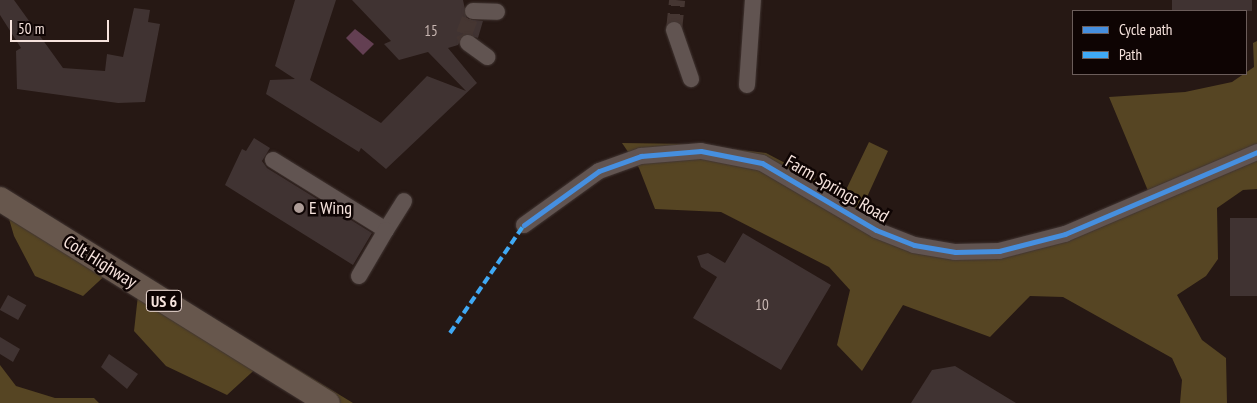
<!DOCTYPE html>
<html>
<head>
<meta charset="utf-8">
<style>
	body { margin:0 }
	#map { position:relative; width:1257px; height:403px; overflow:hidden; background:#261814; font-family:"PT Sans Narrow",sans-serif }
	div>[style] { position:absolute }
	.forest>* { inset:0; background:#564523 }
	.water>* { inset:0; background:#633f52 }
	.building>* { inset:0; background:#403332; transform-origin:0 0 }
	.minor-tunnel>* { height:16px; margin-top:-8px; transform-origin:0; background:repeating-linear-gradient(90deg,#453632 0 16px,transparent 0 24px) }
	.roads { filter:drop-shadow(0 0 1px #413532) drop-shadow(0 0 1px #413532) }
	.minor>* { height:16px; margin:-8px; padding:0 8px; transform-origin:8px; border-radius:8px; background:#615451 }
	.highway>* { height:24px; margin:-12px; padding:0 12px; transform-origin:12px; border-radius:12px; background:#67574d }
	.quiet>* { height:4px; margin-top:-2px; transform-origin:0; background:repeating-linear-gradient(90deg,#3fa9f5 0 8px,transparent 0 12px) }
	.cycleway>* { height:5px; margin:-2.5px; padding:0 2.5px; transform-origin:2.5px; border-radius:2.5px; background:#468fdf }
	.dots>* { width:14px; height:14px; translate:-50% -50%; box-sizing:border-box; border:2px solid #0e0403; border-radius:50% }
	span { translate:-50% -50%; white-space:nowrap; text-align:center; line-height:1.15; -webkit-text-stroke:5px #0e0403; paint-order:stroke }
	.number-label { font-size:15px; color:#c8b7b2 }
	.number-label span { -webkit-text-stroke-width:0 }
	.shield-label span { padding:1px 4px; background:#0e0403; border:1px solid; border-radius:4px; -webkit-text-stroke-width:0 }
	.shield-label { font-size:16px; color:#f6e3dd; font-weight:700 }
	.street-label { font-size:18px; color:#f6e3dd }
	.poi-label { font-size:18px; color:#f6e3dd }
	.left { translate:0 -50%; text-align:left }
	.legend { position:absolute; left:1072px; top:10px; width:175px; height:65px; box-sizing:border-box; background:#0e0403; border:1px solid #6b5d5a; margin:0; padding:6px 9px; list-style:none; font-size:15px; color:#f6e3dd }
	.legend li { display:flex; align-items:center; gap:10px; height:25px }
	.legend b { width:25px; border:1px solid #6b5d5a }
	.scale { position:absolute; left:10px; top:20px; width:99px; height:22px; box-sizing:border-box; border:2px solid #f6e3dd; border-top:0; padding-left:6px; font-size:15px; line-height:18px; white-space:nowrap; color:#f6e3dd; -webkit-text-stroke:4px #0e0403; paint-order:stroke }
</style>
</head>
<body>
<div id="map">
	<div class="forest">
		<div style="clip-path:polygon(1257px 41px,1257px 189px,1243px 190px,1217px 208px,1218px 259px,1206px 276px,1177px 295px,1202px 340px,1226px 358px,1227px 403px,1180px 403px,1182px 380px,1172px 358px,1063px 297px,1030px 296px,990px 337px,903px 305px,862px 371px,837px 345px,850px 290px,829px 267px,721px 212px,655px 209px,639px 168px,622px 143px,690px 144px,766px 153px,844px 194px,869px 142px,888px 151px,857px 219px,893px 237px,999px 251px,1151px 198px,1109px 97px,1185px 92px,1232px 82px,1254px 67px,1253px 43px)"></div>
		<div style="clip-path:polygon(0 188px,353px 403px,318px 403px,263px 362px,227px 395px,166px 366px,134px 331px,139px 286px,112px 269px,83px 296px,35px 276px,14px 236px)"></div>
		<div style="clip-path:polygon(0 365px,16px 386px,55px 398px,94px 398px,99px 403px,0 403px)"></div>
	</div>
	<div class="water">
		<div style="clip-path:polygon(355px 29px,374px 44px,363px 55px,346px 38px)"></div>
	</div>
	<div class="building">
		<div style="clip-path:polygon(0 0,14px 0,63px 68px,105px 71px,107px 54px,123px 57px,134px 8px,150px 10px,148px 22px,160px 24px,145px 102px,118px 103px,17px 89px,16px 51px,21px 48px,0 15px)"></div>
		<div style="clip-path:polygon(295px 0,336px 0,310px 80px,381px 123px,427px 76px,466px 91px,428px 52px,399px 60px,384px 44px,391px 41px,352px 0,463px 0,467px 19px,483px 21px,478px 38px,464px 34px,458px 45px,448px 48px,477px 83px,386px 169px,361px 148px,359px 152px,266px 94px,270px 80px,295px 79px,275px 66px)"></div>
		<div style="left:1172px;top:0;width:80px;height:11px"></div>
		<div style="clip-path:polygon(254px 138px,270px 148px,262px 161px,267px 168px,372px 233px,353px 265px,225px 185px,242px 149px,246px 151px)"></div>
		<div style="left:1257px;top:218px;width:78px;height:27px;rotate:90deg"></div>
		<div style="clip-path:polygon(743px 233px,831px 285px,781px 370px,693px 318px,717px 277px,701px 267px,697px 256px,708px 253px,725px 263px)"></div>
		<div style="left:8px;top:295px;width:21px;height:17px;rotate:29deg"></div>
		<div style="clip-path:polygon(0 337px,20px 349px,13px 362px,0 354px)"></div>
		<div style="clip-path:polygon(109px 354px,138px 374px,127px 389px,101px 367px)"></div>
		<div style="clip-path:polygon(955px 366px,1016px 403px,911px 403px,932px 370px)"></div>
	</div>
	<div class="minor-tunnel">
		<div style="left:674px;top:30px;width:30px;rotate:-84deg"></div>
		<div style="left:468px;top:43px;width:10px;rotate:-114deg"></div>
		<div style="left:464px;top:34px;width:25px;rotate:-69deg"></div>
	</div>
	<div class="roads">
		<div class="minor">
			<div style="left:473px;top:11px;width:24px;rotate:2deg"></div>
			<div style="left:674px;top:30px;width:52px;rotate:70.9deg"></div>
			<div style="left:468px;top:43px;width:24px;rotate:36deg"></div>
			<div style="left:747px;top:85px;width:85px;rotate:-86deg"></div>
			<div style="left:273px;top:160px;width:133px;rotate:31.8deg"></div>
			<div style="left:386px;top:230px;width:34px;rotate:-58deg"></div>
			<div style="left:524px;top:225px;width:92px;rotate:-35.8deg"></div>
			<div style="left:599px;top:171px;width:45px;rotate:-19.7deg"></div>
			<div style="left:641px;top:156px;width:60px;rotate:-4.8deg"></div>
			<div style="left:701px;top:151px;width:62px;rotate:11.1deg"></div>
			<div style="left:762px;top:163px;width:132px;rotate:30.4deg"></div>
			<div style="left:876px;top:230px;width:41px;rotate:21.5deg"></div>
			<div style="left:914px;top:245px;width:42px;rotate:9.7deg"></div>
			<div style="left:955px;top:252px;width:44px;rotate:-1.3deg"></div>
			<div style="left:999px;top:251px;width:68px;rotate:-14.4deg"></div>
			<div style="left:1065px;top:234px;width:209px;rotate:-23.1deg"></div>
			<div style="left:359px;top:276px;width:53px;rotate:-59.6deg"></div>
		</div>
		<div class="highway">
			<div style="left:0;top:199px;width:386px;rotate:31.9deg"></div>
		</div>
	</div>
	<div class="quiet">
		<div style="left:450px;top:333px;width:131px;rotate:-55.6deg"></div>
	</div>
	<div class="cycleway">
		<div style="left:524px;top:225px;width:92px;rotate:-35.8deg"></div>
		<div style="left:599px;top:171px;width:45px;rotate:-19.7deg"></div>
		<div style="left:641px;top:156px;width:60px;rotate:-4.8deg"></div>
		<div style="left:701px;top:151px;width:62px;rotate:11.1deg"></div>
		<div style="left:762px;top:163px;width:132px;rotate:30.4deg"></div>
		<div style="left:876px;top:230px;width:41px;rotate:21.5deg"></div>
		<div style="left:914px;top:245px;width:42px;rotate:9.7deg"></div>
		<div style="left:955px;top:252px;width:44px;rotate:-1.3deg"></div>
		<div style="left:999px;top:251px;width:68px;rotate:-14.4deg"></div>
		<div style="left:1065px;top:234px;width:209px;rotate:-23.1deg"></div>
	</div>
	<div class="dots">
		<div style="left:299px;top:208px;background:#ad9c97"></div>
	</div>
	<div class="number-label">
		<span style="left:431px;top:31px">15</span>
		<span style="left:762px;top:305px">10</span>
	</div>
	<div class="shield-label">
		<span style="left:164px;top:301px">US 6</span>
	</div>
	<div class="street-label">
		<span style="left:837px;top:189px;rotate:30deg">Farm Springs Road</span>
		<span style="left:100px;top:262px;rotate:32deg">Colt Highway</span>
	</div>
	<div class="poi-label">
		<span class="left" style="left:309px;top:208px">E Wing</span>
	</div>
	<ul class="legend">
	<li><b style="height:6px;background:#468fdf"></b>Cycle path</li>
	<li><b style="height:6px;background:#3fa9f5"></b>Path</li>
	</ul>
	<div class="scale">50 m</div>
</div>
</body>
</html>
